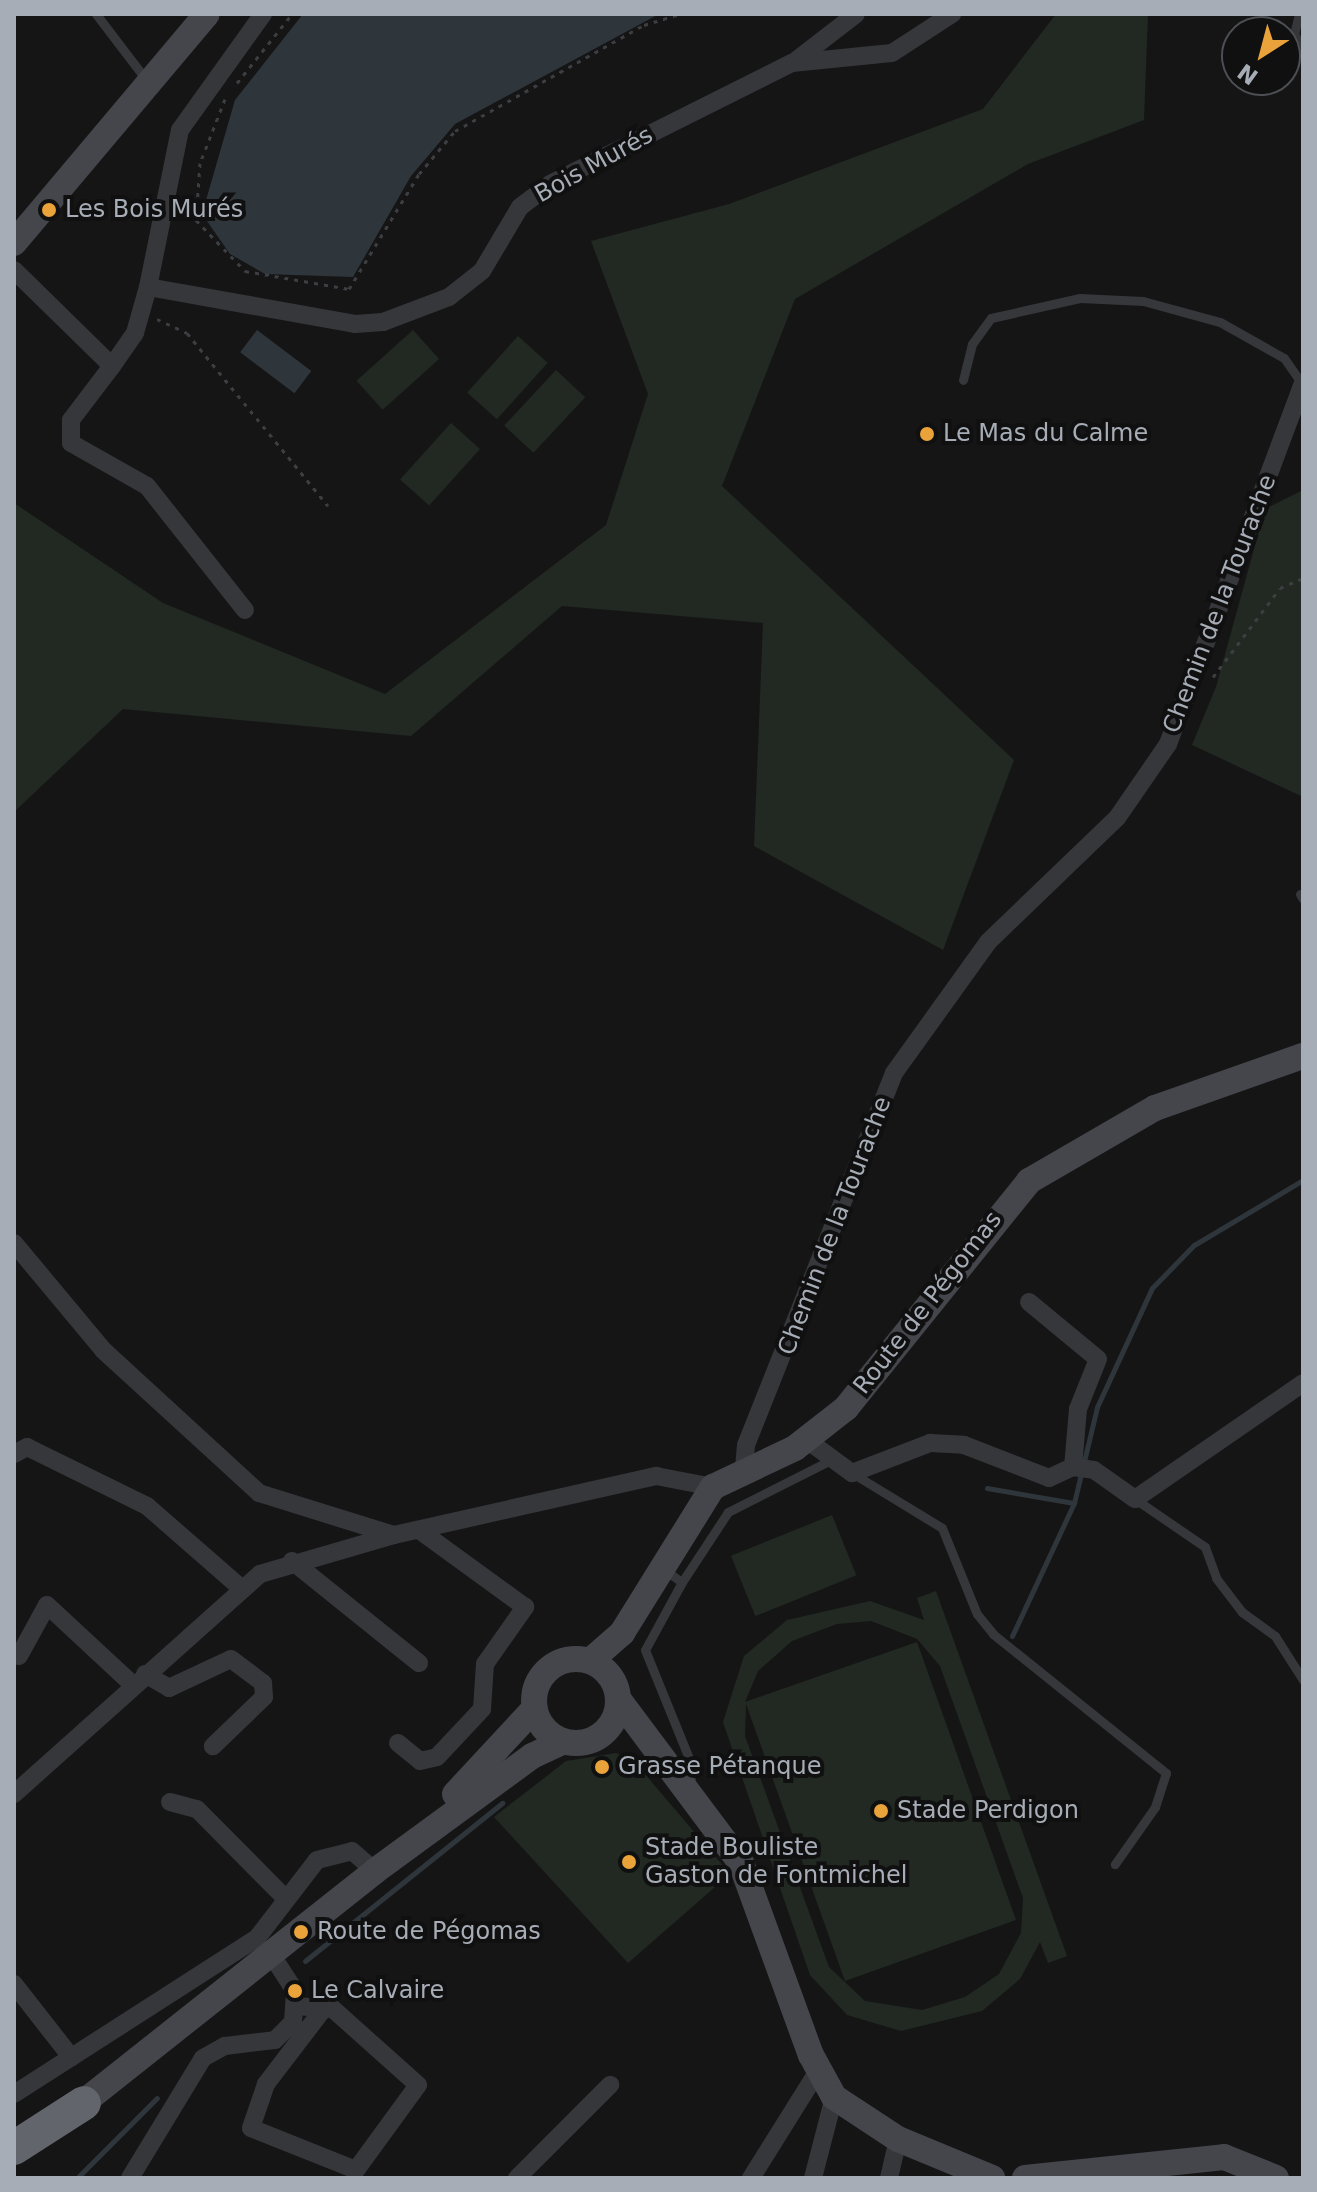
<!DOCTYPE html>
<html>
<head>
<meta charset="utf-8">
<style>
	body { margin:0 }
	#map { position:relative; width:1317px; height:2192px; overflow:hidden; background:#151516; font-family:"DejaVu Sans",sans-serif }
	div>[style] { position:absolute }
	.green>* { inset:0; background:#212922; transform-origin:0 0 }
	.water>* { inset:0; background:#2e363c; transform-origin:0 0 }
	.stream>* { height:5px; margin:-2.5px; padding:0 2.5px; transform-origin:2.5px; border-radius:2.5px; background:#2e363c }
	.path>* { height:3px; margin-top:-1.5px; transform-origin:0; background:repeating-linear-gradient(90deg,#3c3e42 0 4px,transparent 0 10px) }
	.lane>* { height:9px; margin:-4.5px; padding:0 4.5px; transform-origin:4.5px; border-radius:4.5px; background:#36373b }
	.street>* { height:18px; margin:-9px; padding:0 9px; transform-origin:9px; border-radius:9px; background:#36373b }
	.secondary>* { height:26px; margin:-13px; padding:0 13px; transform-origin:13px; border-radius:13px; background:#44464b }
	.secondary>.ring { margin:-13px; padding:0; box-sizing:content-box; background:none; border:26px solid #44464b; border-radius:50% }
	.highway>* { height:34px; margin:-17px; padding:0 17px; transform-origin:17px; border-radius:17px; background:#62656c }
	.dots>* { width:22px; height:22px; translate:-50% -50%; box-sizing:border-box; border:4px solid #101011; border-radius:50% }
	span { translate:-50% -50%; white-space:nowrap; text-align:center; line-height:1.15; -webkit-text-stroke:8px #101011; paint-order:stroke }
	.street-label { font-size:24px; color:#a7adb6 }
	.poi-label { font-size:24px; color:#a7adb6 }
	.left { translate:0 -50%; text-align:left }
	.frame { position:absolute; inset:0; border:16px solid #a7adb6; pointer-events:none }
	.north { position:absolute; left:1221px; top:16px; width:80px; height:80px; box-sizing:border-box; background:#101011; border:2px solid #4c4f53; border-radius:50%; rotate:216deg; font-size:22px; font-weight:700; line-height:32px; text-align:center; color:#a7adb6 }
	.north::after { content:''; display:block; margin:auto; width:28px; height:36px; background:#e9a33a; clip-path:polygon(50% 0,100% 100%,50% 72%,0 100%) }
</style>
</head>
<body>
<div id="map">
	<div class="green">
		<div style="clip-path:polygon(1056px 14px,1148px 14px,1144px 120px,1028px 164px,795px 299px,722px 486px,1014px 760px,943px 950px,754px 846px,763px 623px,562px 606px,411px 736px,123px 709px,14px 812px,14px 503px,163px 603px,385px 694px,606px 525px,648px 394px,591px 241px,729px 204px,983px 109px)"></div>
		<div style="left:413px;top:330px;width:39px;height:76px;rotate:48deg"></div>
		<div style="left:518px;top:336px;width:40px;height:76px;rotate:42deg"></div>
		<div style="left:556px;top:370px;width:40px;height:76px;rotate:43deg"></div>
		<div style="left:451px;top:423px;width:39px;height:76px;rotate:42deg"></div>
		<div style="clip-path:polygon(1303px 490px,1303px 797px,1192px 745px,1216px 687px,1265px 509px)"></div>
		<div style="left:832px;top:1515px;width:65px;height:109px;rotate:68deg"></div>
		<div style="clip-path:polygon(evenodd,936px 1591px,1067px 1956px,1048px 1963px,1040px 1942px,1020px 1979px,982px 2011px,901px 2031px,847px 2015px,810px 1975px,723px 1722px,744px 1656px,787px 1620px,870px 1601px,924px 1620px,917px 1598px,936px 1591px,871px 1621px,917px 1639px,940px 1666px,1023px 1898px,1021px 1933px,999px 1974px,965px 1997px,922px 2010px,865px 2001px,829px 1967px,745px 1736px,746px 1704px,845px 1981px,1016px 1920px,917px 1642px,745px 1702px,758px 1671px,792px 1641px,837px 1624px,871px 1621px)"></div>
		<div style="clip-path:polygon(616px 1753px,633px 1760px,730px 1874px,628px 1963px,494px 1817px,566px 1761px)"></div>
	</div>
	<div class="water">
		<div style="clip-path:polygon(303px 14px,659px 14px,455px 124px,411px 176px,353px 277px,265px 274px,230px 254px,202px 214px,235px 100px)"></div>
		<div style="left:257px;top:330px;width:68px;height:28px;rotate:37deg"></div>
	</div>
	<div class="stream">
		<div style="left:987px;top:1488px;width:88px;rotate:9.8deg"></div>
		<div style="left:1074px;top:1503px;width:99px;rotate:-76.5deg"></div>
		<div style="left:1097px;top:1407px;width:131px;rotate:-65.2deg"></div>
		<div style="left:1152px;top:1288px;width:60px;rotate:-45.7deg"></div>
		<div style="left:1194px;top:1245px;width:127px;rotate:-30.8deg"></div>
		<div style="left:1012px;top:1636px;width:147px;rotate:-65deg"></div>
		<div style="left:305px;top:1961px;width:253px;rotate:-38.7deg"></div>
		<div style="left:77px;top:2178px;width:113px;rotate:-45deg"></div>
	</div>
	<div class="path">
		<div style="left:237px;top:83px;width:88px;rotate:-51.4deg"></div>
		<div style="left:225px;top:99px;width:69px;rotate:111.3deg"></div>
		<div style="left:200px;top:163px;width:57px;rotate:94deg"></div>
		<div style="left:196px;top:220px;width:71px;rotate:46.1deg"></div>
		<div style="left:245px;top:271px;width:106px;rotate:9.8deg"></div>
		<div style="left:349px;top:289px;width:135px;rotate:-58.7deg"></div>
		<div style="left:419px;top:174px;width:56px;rotate:-50.1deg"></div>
		<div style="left:455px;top:131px;width:217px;rotate:-29.3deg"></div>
		<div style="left:644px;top:25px;width:37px;rotate:-17deg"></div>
		<div style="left:157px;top:319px;width:33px;rotate:25deg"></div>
		<div style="left:187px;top:333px;width:223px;rotate:50.8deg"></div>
		<div style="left:1213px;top:677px;width:111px;rotate:-53deg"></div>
		<div style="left:1280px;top:588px;width:25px;rotate:-23deg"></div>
	</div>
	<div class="lane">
		<div style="left:96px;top:14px;width:84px;rotate:52.7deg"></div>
		<div style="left:1299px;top:14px;width:21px;rotate:104deg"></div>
		<div style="left:1294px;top:34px;width:17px;rotate:59deg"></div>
		<div style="left:963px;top:380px;width:37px;rotate:-76deg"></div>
		<div style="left:972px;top:344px;width:32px;rotate:-54deg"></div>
		<div style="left:991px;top:318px;width:91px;rotate:-12.7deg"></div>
		<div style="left:1080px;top:298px;width:63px;rotate:2.7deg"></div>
		<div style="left:1143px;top:301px;width:80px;rotate:15.3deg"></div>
		<div style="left:1220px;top:322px;width:73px;rotate:29.4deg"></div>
		<div style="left:1284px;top:358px;width:33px;rotate:55deg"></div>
		<div style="left:1300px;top:894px;width:6px;rotate:59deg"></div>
		<div style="left:852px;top:1473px;width:105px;rotate:31.4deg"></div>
		<div style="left:942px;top:1528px;width:93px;rotate:67.9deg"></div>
		<div style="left:977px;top:1614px;width:26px;rotate:51deg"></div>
		<div style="left:993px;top:1634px;width:222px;rotate:38.8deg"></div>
		<div style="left:1166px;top:1773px;width:36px;rotate:108deg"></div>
		<div style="left:1155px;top:1807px;width:70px;rotate:125.1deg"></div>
		<div style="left:1135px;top:1499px;width:85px;rotate:34.4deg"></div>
		<div style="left:1205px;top:1547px;width:33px;rotate:70deg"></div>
		<div style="left:1216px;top:1578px;width:43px;rotate:52.6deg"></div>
		<div style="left:1242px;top:1612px;width:41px;rotate:36deg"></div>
		<div style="left:1275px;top:1636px;width:52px;rotate:57.5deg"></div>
		<div style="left:666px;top:1571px;width:19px;rotate:35deg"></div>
		<div style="left:682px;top:1582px;width:77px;rotate:118.6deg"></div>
		<div style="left:645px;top:1650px;width:125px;rotate:67.9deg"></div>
		<div style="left:692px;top:1766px;width:18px;rotate:96deg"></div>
		<div style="left:682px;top:1582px;width:84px;rotate:-56.7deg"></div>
		<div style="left:728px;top:1512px;width:118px;rotate:-26.8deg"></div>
	</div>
	<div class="street">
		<div style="left:794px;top:62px;width:78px;rotate:-37.7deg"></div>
		<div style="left:14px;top:270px;width:137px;rotate:44.4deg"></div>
		<div style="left:112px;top:366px;width:40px;rotate:-55.1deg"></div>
		<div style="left:135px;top:333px;width:48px;rotate:-74.2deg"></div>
		<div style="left:148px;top:287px;width:210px;rotate:10.1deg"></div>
		<div style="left:355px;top:324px;width:28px;rotate:-4deg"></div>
		<div style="left:383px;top:322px;width:71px;rotate:-20.7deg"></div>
		<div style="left:449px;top:297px;width:42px;rotate:-38.2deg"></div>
		<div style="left:482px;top:271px;width:74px;rotate:-59.3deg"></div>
		<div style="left:520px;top:207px;width:38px;rotate:-37deg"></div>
		<div style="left:550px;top:184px;width:271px;rotate:-26.6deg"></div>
		<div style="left:792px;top:63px;width:100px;rotate:-5.7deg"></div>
		<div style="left:892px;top:53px;width:72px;rotate:-33deg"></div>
		<div style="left:148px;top:287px;width:160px;rotate:-78.5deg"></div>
		<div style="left:180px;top:130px;width:143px;rotate:-54.4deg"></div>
		<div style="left:112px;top:366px;width:68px;rotate:127.2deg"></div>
		<div style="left:71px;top:420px;width:23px;rotate:90deg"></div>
		<div style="left:71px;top:443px;width:87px;rotate:29.5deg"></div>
		<div style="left:147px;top:486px;width:158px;rotate:51.7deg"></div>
		<div style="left:14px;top:1243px;width:139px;rotate:50.2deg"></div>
		<div style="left:103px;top:1350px;width:212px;rotate:42.5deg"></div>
		<div style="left:259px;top:1493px;width:141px;rotate:17.3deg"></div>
		<div style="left:1029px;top:1302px;width:89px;rotate:39.6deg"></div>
		<div style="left:1098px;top:1359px;width:54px;rotate:111.8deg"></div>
		<div style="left:1078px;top:1409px;width:58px;rotate:94.9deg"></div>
		<div style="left:807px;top:1440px;width:56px;rotate:36.3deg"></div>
		<div style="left:852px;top:1473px;width:84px;rotate:-21deg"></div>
		<div style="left:930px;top:1443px;width:34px;rotate:3deg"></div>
		<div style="left:964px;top:1445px;width:91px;rotate:21.2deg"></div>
		<div style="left:1049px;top:1478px;width:26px;rotate:-25deg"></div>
		<div style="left:1073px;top:1467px;width:21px;rotate:8deg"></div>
		<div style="left:1094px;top:1470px;width:50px;rotate:35.3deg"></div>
		<div style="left:1135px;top:1499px;width:204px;rotate:-34.6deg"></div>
		<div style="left:14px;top:1454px;width:15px;rotate:-28deg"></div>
		<div style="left:27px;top:1447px;width:134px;rotate:26.2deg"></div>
		<div style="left:147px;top:1506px;width:123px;rotate:41.1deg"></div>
		<div style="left:744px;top:1468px;width:23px;rotate:-85deg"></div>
		<div style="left:746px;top:1445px;width:400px;rotate:-68.3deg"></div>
		<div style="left:894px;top:1073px;width:161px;rotate:-54.3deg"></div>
		<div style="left:988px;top:942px;width:179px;rotate:-43.9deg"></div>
		<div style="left:1117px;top:818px;width:90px;rotate:-55.4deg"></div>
		<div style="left:1168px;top:744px;width:385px;rotate:-69.5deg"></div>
		<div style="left:292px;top:1561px;width:163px;rotate:38.8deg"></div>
		<div style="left:19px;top:1656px;width:58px;rotate:-61.2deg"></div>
		<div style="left:47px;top:1605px;width:117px;rotate:42.9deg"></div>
		<div style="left:145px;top:1674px;width:28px;rotate:30deg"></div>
		<div style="left:169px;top:1688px;width:68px;rotate:-25.1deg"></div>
		<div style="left:231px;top:1659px;width:40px;rotate:37deg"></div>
		<div style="left:263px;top:1683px;width:14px;rotate:86deg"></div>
		<div style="left:264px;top:1697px;width:71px;rotate:136.1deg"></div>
		<div style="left:398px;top:1743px;width:28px;rotate:39deg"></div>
		<div style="left:420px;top:1761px;width:17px;rotate:-13deg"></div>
		<div style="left:437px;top:1757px;width:66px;rotate:-46.8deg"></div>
		<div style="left:482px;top:1709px;width:45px;rotate:-86.2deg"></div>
		<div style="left:485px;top:1664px;width:70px;rotate:-54.9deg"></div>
		<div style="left:525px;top:1607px;width:131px;rotate:-144deg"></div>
		<div style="left:14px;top:1794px;width:330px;rotate:-41.8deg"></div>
		<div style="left:260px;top:1574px;width:140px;rotate:-16.2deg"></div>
		<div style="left:394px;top:1535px;width:269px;rotate:-12.7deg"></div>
		<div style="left:656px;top:1476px;width:58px;rotate:10.9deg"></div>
		<div style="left:170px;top:1802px;width:28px;rotate:15deg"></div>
		<div style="left:197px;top:1809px;width:127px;rotate:45.3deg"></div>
		<div style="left:14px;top:1984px;width:93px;rotate:52deg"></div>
		<div style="left:297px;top:2006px;width:36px;rotate:5deg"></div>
		<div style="left:333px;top:2009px;width:114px;rotate:41.8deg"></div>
		<div style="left:418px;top:2085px;width:105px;rotate:126.1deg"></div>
		<div style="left:356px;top:2170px;width:113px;rotate:-158.2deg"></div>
		<div style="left:251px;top:2128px;width:46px;rotate:-71.2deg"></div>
		<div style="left:266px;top:2084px;width:91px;rotate:-52.6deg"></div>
		<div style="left:14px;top:2094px;width:289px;rotate:-32.7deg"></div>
		<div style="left:257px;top:1938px;width:98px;rotate:-52.4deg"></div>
		<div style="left:317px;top:1860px;width:36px;rotate:-14deg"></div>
		<div style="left:352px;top:1851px;width:30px;rotate:41deg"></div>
		<div style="left:130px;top:2178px;width:140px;rotate:-58.7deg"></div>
		<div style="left:203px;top:2058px;width:25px;rotate:-29deg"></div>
		<div style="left:225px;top:2046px;width:50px;rotate:-6.8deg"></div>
		<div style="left:275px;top:2040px;width:25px;rotate:-45deg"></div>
		<div style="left:293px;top:2022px;width:31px;rotate:-86deg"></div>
		<div style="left:295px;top:1991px;width:44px;rotate:-123deg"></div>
		<div style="left:517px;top:2178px;width:132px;rotate:-45deg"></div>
		<div style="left:751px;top:2178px;width:128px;rotate:-58deg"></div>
		<div style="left:813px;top:2178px;width:84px;rotate:-75.5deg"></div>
		<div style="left:889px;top:2178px;width:40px;rotate:-77deg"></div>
	</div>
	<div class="secondary">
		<div style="left:14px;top:243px;width:299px;rotate:-49.9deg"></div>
		<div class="ring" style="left:534px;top:1659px;width:58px;height:58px"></div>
		<div style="left:590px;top:1661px;width:43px;rotate:-41.2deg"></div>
		<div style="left:622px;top:1633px;width:172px;rotate:-58.1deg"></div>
		<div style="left:713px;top:1487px;width:91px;rotate:-25.4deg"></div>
		<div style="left:795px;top:1448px;width:65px;rotate:-38.1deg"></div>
		<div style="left:846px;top:1408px;width:292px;rotate:-51.1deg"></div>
		<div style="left:1029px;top:1181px;width:146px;rotate:-30.1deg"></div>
		<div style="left:1155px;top:1108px;width:157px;rotate:-19.4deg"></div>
		<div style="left:619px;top:1700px;width:204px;rotate:53.2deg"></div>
		<div style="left:741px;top:1863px;width:204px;rotate:70deg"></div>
		<div style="left:811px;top:2055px;width:48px;rotate:61.3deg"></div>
		<div style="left:834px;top:2097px;width:77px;rotate:33.3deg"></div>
		<div style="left:898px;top:2139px;width:102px;rotate:22.5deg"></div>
		<div style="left:455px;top:1794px;width:117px;rotate:-47.1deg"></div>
		<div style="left:70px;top:2113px;width:389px;rotate:-38.4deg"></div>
		<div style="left:375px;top:1871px;width:195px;rotate:-36.2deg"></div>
		<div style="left:532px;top:1756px;width:35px;rotate:-25deg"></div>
		<div style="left:1025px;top:2178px;width:200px;rotate:-6deg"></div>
		<div style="left:1224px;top:2157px;width:56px;rotate:22deg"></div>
	</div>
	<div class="highway">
		<div style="left:14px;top:2148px;width:83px;rotate:-32.7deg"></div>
	</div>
	<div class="dots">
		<div style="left:49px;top:210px;background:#e9a33a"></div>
		<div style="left:927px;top:434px;background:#e9a33a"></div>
		<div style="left:602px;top:1767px;background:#e9a33a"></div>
		<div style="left:881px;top:1811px;background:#e9a33a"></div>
		<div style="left:629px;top:1862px;background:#e9a33a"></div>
		<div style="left:301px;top:1932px;background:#e9a33a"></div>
		<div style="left:295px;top:1991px;background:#e9a33a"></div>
	</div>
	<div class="street-label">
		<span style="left:594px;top:165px;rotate:-29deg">Bois Murés</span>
		<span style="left:1220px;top:604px;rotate:-69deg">Chemin de la Tourache</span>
		<span style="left:835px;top:1226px;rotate:-69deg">Chemin de la Tourache</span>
		<span style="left:928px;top:1303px;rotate:-52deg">Route de Pégomas</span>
	</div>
	<div class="poi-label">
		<span class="left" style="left:65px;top:210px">Les Bois Murés</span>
		<span class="left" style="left:943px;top:434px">Le Mas du Calme</span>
		<span class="left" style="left:618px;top:1767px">Grasse Pétanque</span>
		<span class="left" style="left:897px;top:1811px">Stade Perdigon</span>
		<span class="left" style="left:645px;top:1862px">Stade Bouliste<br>Gaston de Fontmichel</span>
		<span class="left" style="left:317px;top:1932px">Route de Pégomas</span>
		<span class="left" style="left:311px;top:1991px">Le Calvaire</span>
	</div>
	<div class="frame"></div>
	<div class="north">N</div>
</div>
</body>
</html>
